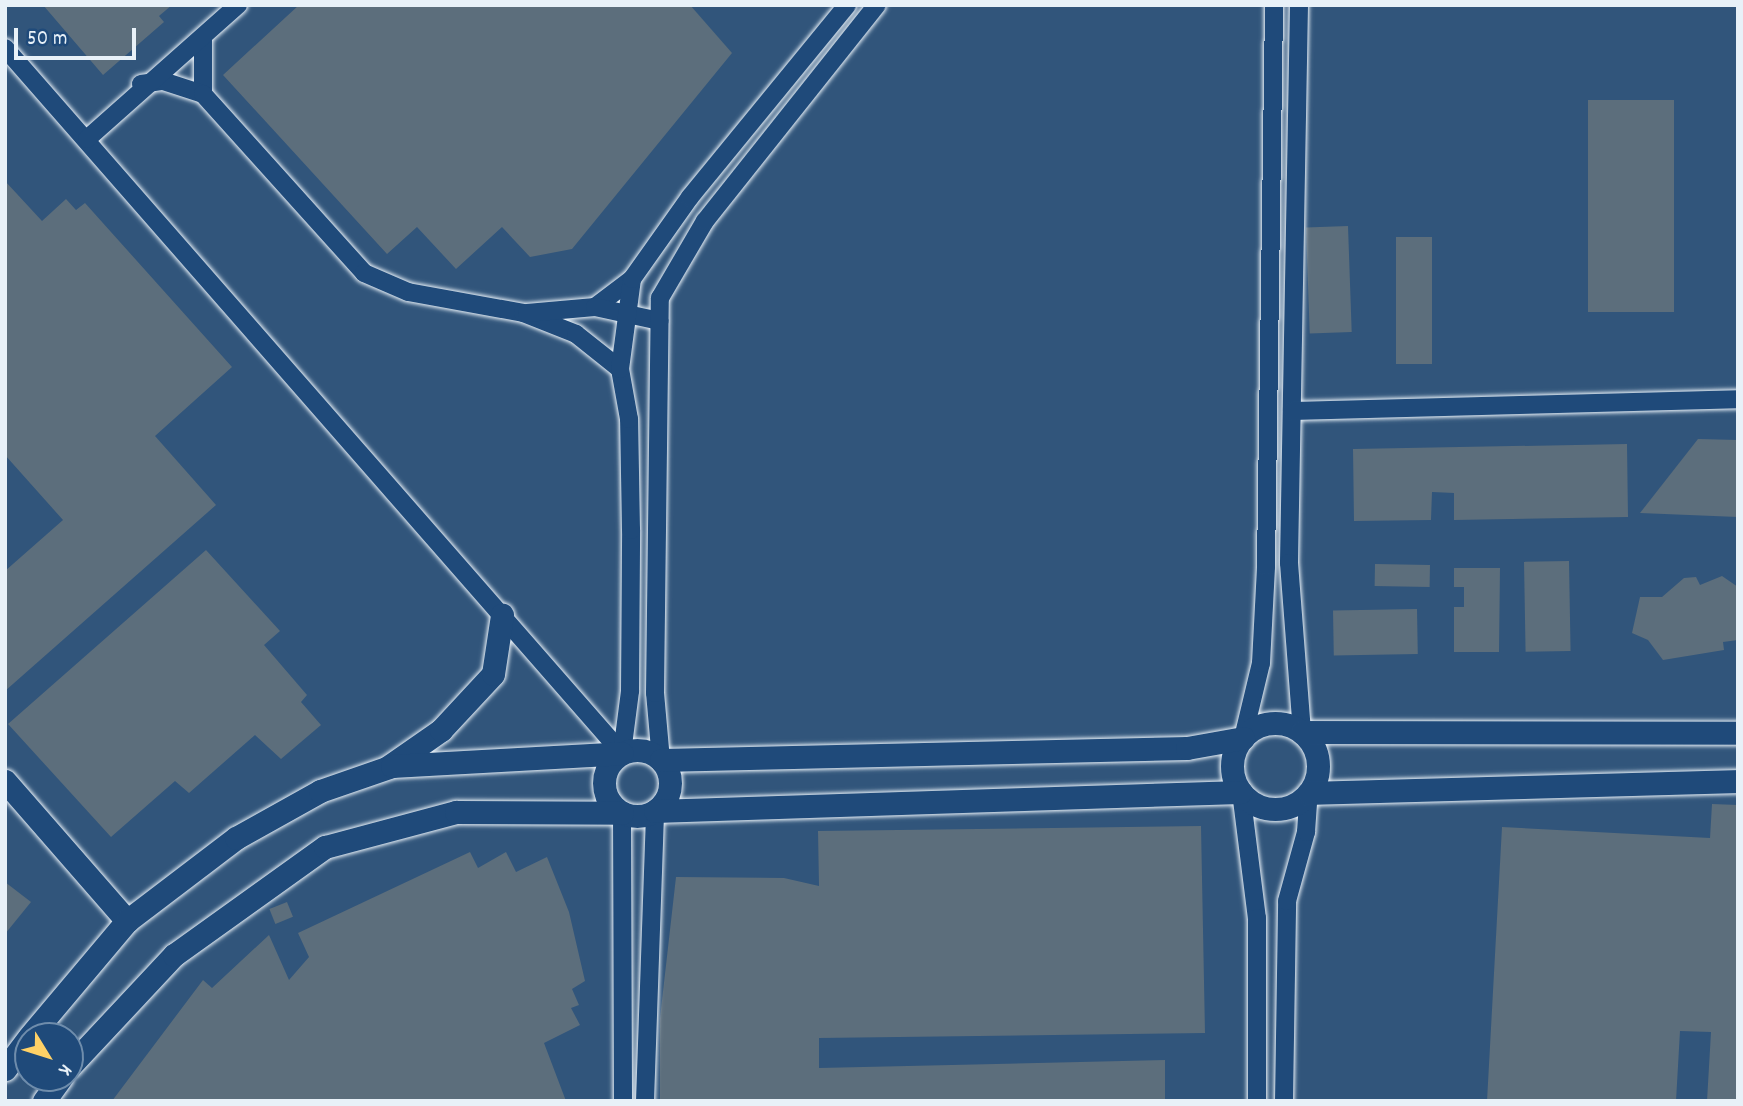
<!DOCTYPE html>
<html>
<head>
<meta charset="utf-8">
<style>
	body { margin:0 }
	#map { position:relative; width:1743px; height:1106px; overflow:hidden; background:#1f4a7a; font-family:Dekko,sans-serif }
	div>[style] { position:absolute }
	.built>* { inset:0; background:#31557b }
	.building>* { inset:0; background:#5c6e7c; transform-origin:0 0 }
	.roads { filter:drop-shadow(0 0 2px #e8f1f8) drop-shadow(0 0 2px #e8f1f8) }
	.minor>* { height:18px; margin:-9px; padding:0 9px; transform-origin:9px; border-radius:9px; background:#1f4a7a }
	.tertiary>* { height:23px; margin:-11.5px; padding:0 11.5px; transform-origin:11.5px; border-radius:11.5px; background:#1f4a7a }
	.tertiary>.ring { margin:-11.5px; padding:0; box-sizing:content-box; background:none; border:23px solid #1f4a7a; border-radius:50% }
	span { translate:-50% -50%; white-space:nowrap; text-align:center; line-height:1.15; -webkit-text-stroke:7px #1f4a7a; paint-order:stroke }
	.frame { position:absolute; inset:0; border:7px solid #e8f1f8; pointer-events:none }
	.north { position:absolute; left:14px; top:1022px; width:70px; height:70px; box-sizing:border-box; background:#1f4a7a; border:2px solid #6f8dac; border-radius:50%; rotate:128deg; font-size:19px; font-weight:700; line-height:28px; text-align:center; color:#e8f1f8 }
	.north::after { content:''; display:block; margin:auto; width:24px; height:32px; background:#ffd166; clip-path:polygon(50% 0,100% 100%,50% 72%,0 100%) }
	.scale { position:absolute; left:14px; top:28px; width:122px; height:32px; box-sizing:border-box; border:4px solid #e8f1f8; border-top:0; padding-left:9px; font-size:21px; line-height:24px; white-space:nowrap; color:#e8f1f8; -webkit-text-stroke:5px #1f4a7a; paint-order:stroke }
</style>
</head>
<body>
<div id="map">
	<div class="built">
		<div style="clip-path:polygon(evenodd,5px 5px,1738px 5px,1738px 1101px,5px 1101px,5px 5px,28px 1036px,70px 1036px,70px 1078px,28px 1078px,28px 1036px)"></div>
	</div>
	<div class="building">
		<div style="clip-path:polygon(43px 5px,172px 5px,159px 16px,164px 22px,103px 75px)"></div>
		<div style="clip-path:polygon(299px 5px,690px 5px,732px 53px,572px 249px,530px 257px,502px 227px,456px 269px,417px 227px,387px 254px,223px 75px)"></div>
		<div style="left:1588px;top:100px;width:86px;height:212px"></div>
		<div style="clip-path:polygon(5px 181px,42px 221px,66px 199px,76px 210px,85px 203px,232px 367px,155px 436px,216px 505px,5px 691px,5px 571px,63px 520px,5px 455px)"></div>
		<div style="left:1348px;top:226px;width:106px;height:42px;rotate:88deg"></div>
		<div style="left:1396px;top:237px;width:36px;height:127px"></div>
		<div style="clip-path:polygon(1698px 439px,1738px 440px,1738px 517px,1640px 513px)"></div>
		<div style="clip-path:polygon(1627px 444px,1628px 517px,1454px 520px,1454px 493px,1432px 492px,1431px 520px,1354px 521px,1353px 449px)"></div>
		<div style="clip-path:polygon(206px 550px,280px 631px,264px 645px,307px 695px,301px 702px,321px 725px,281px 759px,255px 735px,189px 793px,175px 781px,111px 837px,8px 724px)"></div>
		<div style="left:1569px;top:561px;width:90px;height:45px;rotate:89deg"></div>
		<div style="left:1375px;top:564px;width:55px;height:22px;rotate:1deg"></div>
		<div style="clip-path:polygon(1454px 568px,1500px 568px,1499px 652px,1454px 652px,1454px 607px,1464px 607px,1464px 587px,1454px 587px)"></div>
		<div style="clip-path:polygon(1722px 576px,1738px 587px,1738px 640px,1723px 642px,1724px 650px,1663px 660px,1648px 640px,1632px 633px,1640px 597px,1662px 597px,1684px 578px,1696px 577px,1700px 585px)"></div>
		<div style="left:1417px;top:609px;width:45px;height:84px;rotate:89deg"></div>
		<div style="clip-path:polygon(1712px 804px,1738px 805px,1738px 1101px,1707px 1101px,1711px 1032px,1680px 1031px,1676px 1101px,1487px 1101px,1502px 827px,1710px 838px)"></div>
		<div style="clip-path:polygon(1201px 826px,1205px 1033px,819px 1038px,819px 1068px,1165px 1060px,1165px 1101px,660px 1101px,660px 1018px,676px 877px,784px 878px,819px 886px,818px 831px)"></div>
		<div style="clip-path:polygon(470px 852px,478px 868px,506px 852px,516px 872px,547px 857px,569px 912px,585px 981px,572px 989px,579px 1005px,571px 1008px,580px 1025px,544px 1043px,566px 1101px,112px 1101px,203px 980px,212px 988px,269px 935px,289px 980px,309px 957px,298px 933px)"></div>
		<div style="clip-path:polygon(5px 882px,31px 902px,5px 934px)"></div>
		<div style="left:287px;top:902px;width:16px;height:19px;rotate:68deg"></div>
	</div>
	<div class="roads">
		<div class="minor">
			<div style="left:1299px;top:5px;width:558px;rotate:91.03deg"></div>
			<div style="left:1289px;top:563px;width:169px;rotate:85.6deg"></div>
			<div style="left:203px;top:37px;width:57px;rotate:90deg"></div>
			<div style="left:5px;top:48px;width:937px;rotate:48.81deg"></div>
			<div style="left:141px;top:84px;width:22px;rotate:-8deg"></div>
			<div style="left:163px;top:81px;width:42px;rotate:18deg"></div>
			<div style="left:203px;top:94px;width:241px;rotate:48deg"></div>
			<div style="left:364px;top:273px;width:48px;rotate:23.4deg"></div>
			<div style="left:408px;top:292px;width:117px;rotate:10.3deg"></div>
			<div style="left:523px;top:313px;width:57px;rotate:21.6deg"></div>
			<div style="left:576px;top:334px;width:56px;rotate:38.5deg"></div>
			<div style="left:87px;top:139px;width:202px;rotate:-41.6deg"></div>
			<div style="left:595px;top:307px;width:46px;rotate:-37.1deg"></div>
			<div style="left:527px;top:313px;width:68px;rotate:-5deg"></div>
			<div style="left:595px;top:307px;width:66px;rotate:12.3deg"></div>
			<div style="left:1292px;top:411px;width:446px;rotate:-1.5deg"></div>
			<div style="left:1243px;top:738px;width:77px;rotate:-76.5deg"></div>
			<div style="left:1261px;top:663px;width:97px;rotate:-87deg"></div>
			<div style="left:1266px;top:566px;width:561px;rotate:-89.18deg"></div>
			<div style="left:622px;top:753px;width:63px;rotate:-82.6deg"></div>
			<div style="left:630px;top:691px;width:161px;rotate:-89.6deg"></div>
			<div style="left:631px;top:530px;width:111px;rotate:-91deg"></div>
			<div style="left:629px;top:419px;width:51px;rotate:-100.2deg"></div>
			<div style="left:620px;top:369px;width:91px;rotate:-82.4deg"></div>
			<div style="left:632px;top:279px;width:100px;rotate:-54.7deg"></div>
			<div style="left:690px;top:197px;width:248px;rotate:-50.7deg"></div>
			<div style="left:661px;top:760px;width:67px;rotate:-95.1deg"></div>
			<div style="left:655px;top:693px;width:395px;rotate:-89.3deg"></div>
			<div style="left:660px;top:298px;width:89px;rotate:-59.7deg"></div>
			<div style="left:705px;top:221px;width:276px;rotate:-51.5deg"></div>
			<div style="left:1241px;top:792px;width:127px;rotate:82.8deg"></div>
			<div style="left:1257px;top:918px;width:183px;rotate:90deg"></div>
			<div style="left:622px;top:813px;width:288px;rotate:89.8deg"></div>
			<div style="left:645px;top:1101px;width:290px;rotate:-88deg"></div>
			<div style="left:1284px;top:1101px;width:200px;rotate:-89.1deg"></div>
			<div style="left:1287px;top:901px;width:72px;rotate:-74.6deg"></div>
			<div style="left:1306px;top:832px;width:39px;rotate:-86deg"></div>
		</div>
		<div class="tertiary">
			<div class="ring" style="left:1232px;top:723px;width:63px;height:63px"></div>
			<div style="left:1302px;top:732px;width:436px;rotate:0.1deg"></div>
			<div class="ring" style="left:604px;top:750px;width:43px;height:43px"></div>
			<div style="left:661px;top:760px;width:526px;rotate:-1.31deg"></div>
			<div style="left:1187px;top:748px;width:57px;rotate:-10.1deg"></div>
			<div style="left:388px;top:767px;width:65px;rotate:-34.9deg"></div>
			<div style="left:441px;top:730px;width:76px;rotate:-47.1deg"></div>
			<div style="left:493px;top:674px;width:60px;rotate:-81.3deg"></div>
			<div style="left:5px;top:781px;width:186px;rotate:48.9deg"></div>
			<div style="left:1309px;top:793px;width:429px;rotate:-1.6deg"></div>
			<div style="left:655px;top:811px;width:586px;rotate:-1.86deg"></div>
			<div style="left:30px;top:1036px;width:150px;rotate:-49.9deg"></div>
			<div style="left:127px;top:921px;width:137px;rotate:-37.3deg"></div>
			<div style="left:236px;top:838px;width:96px;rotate:-29.2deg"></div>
			<div style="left:320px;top:791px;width:76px;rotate:-19.1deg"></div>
			<div style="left:392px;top:766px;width:230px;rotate:-3.2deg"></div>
			<div style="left:70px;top:1066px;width:152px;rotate:-46.9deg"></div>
			<div style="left:174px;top:955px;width:186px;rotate:-35.6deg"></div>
			<div style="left:325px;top:847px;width:136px;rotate:-15deg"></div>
			<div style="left:456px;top:812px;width:166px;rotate:0.3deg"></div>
			<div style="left:5px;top:1069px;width:38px;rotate:-53deg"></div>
			<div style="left:44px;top:1101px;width:29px;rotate:-54deg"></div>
		</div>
	</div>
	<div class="frame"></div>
	<div class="north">K</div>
	<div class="scale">50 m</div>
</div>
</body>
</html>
